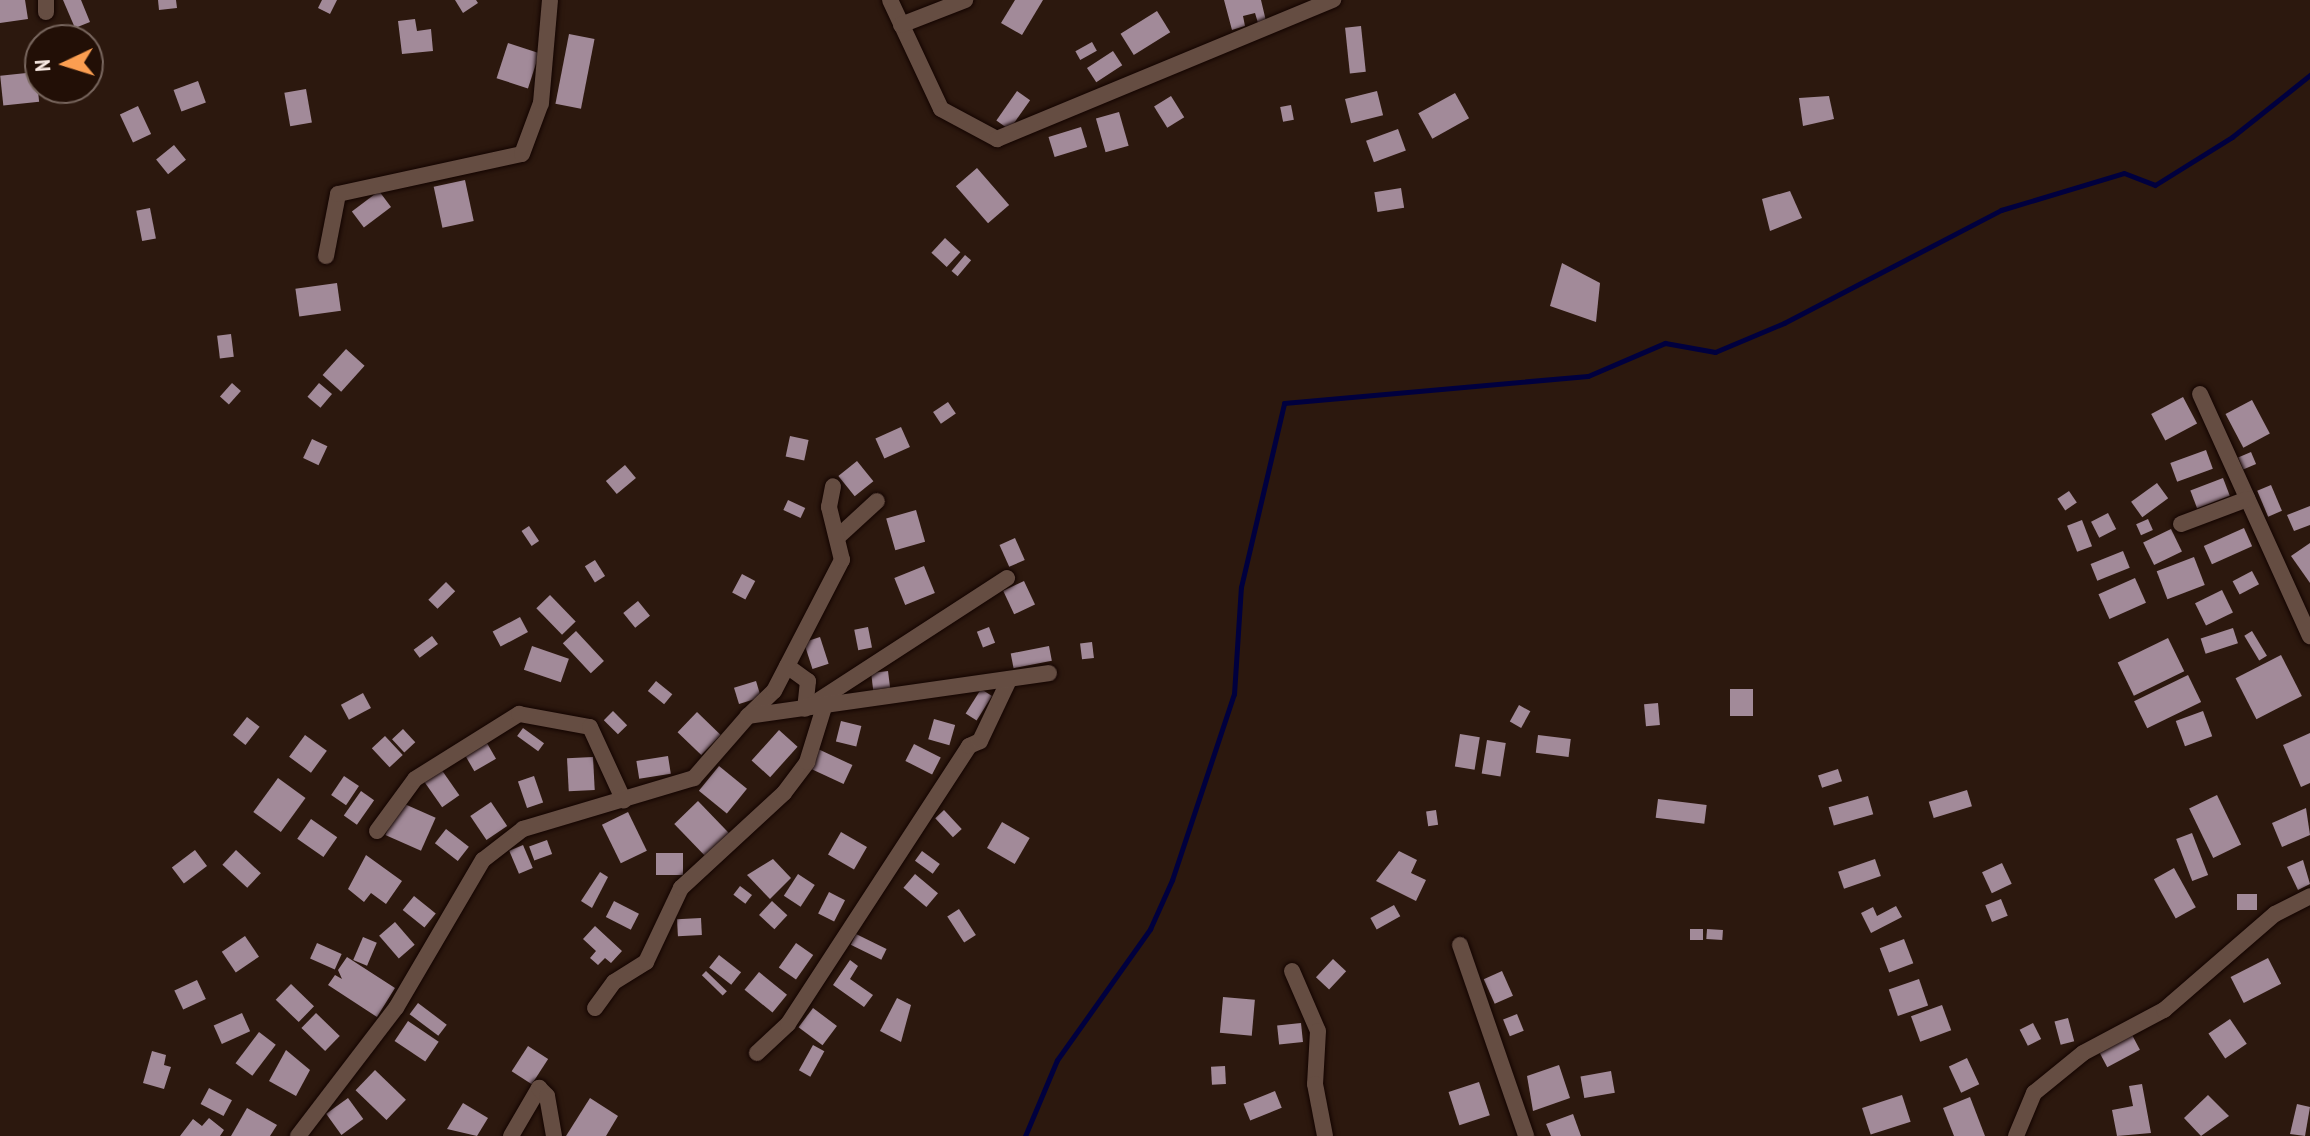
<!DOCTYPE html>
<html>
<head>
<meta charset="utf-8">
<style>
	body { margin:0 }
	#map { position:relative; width:2310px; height:1136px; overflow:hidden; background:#2c180e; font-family:"PT Sans Narrow",sans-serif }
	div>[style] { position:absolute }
	.stream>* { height:5px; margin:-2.5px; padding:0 2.5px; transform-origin:2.5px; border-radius:2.5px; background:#00003e }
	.building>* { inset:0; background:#a28a99; transform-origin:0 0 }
	.roads { filter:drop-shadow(0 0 2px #130400) drop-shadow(0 0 2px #130400) }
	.street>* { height:16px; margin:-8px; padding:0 8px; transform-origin:8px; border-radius:8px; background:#654d42 }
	span { translate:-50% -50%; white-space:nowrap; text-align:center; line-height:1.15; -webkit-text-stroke:8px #220f06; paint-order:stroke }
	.north { position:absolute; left:24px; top:24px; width:80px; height:80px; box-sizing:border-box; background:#220f06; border:2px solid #78665e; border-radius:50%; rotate:266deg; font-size:22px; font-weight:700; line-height:32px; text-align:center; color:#f8e9e3 }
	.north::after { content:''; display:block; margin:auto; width:28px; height:36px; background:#fb9e51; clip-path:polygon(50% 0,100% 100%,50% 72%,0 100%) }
</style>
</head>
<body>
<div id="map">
	<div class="stream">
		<div style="left:1025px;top:1136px;width:82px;rotate:-67.2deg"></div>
		<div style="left:1057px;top:1060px;width:161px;rotate:-54.6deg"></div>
		<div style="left:1150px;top:929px;width:54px;rotate:-65.8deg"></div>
		<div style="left:1172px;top:880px;width:196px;rotate:-71.6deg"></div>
		<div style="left:1234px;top:694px;width:107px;rotate:-86.3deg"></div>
		<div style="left:1241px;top:587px;width:189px;rotate:-76.8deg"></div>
		<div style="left:1284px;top:403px;width:305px;rotate:-5.1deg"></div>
		<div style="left:1588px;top:376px;width:84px;rotate:-23.2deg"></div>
		<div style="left:1665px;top:343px;width:51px;rotate:10.2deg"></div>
		<div style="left:1715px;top:352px;width:75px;rotate:-22.8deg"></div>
		<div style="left:1784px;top:323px;width:245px;rotate:-27.5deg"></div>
		<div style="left:2001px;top:210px;width:128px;rotate:-16.7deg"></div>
		<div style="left:2124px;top:173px;width:33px;rotate:21deg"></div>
		<div style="left:2155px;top:185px;width:91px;rotate:-31.9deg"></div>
		<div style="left:2232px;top:137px;width:100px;rotate:-38.5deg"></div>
	</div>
	<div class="building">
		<div style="clip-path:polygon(0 0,25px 0,28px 19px,0 23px)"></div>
		<div style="clip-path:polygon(63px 0,81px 0,90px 22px,75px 28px)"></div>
		<div style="clip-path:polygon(158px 0,176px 0,177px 8px,159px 10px)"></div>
		<div style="clip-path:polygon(322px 0,337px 0,330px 14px,318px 8px)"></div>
		<div style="clip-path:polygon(455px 0,476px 0,478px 3px,463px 13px)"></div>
		<div style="clip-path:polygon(1015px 0,1043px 0,1022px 35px,1001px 23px)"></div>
		<div style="clip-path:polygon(1224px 0,1261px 0,1266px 21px,1258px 23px,1255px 13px,1243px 16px,1245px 26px,1232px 30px)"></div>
		<div style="left:1157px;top:11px;width:25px;height:43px;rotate:58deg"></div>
		<div style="clip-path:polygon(415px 19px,417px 31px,431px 29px,433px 51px,402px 54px,398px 21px)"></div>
		<div style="left:1361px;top:26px;width:46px;height:16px;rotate:84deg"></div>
		<div style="left:569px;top:34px;width:26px;height:71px;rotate:11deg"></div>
		<div style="left:1092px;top:42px;width:10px;height:19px;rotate:61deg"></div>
		<div style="left:508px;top:43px;width:33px;height:37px;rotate:18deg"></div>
		<div style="left:1113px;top:51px;width:17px;height:31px;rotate:57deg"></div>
		<div style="left:36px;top:72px;width:30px;height:36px;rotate:84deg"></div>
		<div style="left:198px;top:81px;width:23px;height:26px;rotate:70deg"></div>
		<div style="left:306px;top:89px;width:34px;height:22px;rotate:80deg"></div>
		<div style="left:1017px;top:91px;width:16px;height:36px;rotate:35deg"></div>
		<div style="left:1377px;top:91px;width:25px;height:33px;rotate:76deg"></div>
		<div style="left:1455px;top:93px;width:29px;height:42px;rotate:61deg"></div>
		<div style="left:1171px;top:96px;width:25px;height:20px;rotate:58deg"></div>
		<div style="clip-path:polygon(1829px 96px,1834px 119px,1803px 126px,1799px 98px)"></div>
		<div style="left:1291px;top:105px;width:15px;height:11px;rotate:79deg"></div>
		<div style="left:138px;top:106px;width:31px;height:20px;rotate:65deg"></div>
		<div style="left:1119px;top:112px;width:35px;height:24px;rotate:74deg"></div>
		<div style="left:1081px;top:127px;width:21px;height:34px;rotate:73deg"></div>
		<div style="left:1398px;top:129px;width:23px;height:34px;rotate:70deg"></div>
		<div style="left:174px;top:145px;width:19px;height:23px;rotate:51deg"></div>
		<div style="left:977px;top:168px;width:49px;height:28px;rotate:49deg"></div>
		<div style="left:465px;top:180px;width:42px;height:32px;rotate:78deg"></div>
		<div style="left:1401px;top:188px;width:20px;height:27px;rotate:81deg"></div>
		<div style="left:379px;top:191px;width:20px;height:34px;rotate:53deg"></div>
		<div style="clip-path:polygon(1790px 191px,1802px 218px,1770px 231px,1762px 199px)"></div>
		<div style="left:150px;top:208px;width:31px;height:14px;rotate:79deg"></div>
		<div style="left:945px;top:238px;width:21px;height:20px;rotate:43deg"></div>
		<div style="left:965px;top:255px;width:8px;height:21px;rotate:40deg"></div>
		<div style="clip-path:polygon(1562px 263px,1600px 283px,1596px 322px,1550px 306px)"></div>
		<div style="left:337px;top:283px;width:28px;height:42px;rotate:82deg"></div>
		<div style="left:231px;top:334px;width:23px;height:14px;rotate:83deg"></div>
		<div style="left:346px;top:349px;width:25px;height:35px;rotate:42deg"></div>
		<div style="left:232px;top:383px;width:12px;height:18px;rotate:42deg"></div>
		<div style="left:319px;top:383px;width:17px;height:18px;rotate:40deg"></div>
		<div style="left:2183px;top:397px;width:30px;height:36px;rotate:62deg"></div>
		<div style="left:2252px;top:400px;width:38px;height:30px;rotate:62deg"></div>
		<div style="left:948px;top:402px;width:14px;height:18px;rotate:56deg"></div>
		<div style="left:901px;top:427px;width:22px;height:28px;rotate:66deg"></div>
		<div style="left:790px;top:436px;width:19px;height:21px;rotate:12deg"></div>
		<div style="left:312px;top:439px;width:17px;height:21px;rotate:25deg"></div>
		<div style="left:2206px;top:450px;width:20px;height:38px;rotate:70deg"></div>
		<div style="left:2251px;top:452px;width:13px;height:14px;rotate:67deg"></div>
		<div style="left:857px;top:461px;width:26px;height:24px;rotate:51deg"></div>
		<div style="left:625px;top:465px;width:17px;height:25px;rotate:50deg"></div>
		<div style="left:2223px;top:478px;width:19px;height:35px;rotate:69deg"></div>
		<div style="left:2157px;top:483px;width:19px;height:32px;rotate:54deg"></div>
		<div style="left:2271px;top:485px;width:28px;height:15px;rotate:67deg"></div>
		<div style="left:2069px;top:491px;width:14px;height:14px;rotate:56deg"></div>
		<div style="left:788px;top:500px;width:19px;height:11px;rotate:25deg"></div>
		<div style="clip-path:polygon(2310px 506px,2310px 525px,2294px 531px,2287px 515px)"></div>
		<div style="left:916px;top:510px;width:33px;height:31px;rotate:74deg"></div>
		<div style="left:2108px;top:513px;width:18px;height:19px;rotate:63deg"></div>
		<div style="left:2148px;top:519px;width:12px;height:13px;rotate:66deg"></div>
		<div style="left:2082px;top:520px;width:28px;height:16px;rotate:69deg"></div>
		<div style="left:529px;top:526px;width:18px;height:9px;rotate:56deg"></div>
		<div style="left:2244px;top:528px;width:20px;height:44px;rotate:66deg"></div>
		<div style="left:2171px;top:529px;width:25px;height:31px;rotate:64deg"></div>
		<div style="left:1015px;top:538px;width:24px;height:17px;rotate:66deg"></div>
		<div style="clip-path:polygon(2310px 543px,2310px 583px,2291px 556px)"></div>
		<div style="left:2123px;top:551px;width:18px;height:35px;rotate:68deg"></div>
		<div style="left:2194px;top:557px;width:30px;height:40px;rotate:69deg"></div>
		<div style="left:595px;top:560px;width:19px;height:12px;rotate:58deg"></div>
		<div style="left:924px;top:566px;width:29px;height:32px;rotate:68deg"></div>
		<div style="left:2252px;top:571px;width:15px;height:22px;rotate:62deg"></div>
		<div style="left:742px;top:574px;width:15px;height:21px;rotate:28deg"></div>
		<div style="left:2135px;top:578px;width:27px;height:40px;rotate:66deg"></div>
		<div style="left:1024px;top:581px;width:26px;height:23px;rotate:65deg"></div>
		<div style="left:446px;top:582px;width:13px;height:25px;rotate:45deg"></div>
		<div style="left:2222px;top:590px;width:25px;height:30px;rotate:64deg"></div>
		<div style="left:550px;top:595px;width:37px;height:19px;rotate:46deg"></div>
		<div style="left:638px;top:601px;width:19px;height:19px;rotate:51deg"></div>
		<div style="left:520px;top:617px;width:17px;height:31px;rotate:62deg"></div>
		<div style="left:868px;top:627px;width:21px;height:14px;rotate:79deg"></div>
		<div style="left:989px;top:627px;width:17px;height:13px;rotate:69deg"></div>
		<div style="left:2233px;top:628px;width:16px;height:34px;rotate:72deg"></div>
		<div style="left:576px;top:631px;width:41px;height:18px;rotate:47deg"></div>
		<div style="left:2252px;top:631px;width:29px;height:9px;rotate:59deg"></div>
		<div style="left:432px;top:636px;width:10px;height:23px;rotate:53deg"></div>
		<div style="left:820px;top:637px;width:28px;height:17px;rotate:72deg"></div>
		<div style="left:2168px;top:638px;width:37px;height:56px;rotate:64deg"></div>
		<div style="left:1092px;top:642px;width:16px;height:12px;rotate:83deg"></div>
		<div style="left:532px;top:646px;width:39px;height:25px;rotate:19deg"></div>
		<div style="left:1049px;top:646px;width:15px;height:39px;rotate:79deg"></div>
		<div style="left:2281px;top:655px;width:46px;height:51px;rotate:63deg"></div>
		<div style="left:888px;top:671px;width:17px;height:17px;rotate:83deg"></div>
		<div style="left:2188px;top:675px;width:30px;height:60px;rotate:64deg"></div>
		<div style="left:656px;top:681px;width:21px;height:13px;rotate:39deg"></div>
		<div style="left:756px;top:681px;width:17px;height:23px;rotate:73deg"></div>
		<div style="left:981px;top:689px;width:13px;height:29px;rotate:32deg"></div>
		<div style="left:1753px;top:689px;width:27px;height:23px;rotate:90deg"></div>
		<div style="left:363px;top:693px;width:17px;height:25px;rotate:62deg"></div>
		<div style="left:1658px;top:703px;width:22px;height:14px;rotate:85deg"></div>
		<div style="left:1519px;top:705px;width:13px;height:19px;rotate:29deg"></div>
		<div style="left:613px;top:711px;width:20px;height:13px;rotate:45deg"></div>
		<div style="left:2203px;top:711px;width:27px;height:29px;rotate:70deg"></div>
		<div style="left:697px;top:712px;width:33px;height:28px;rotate:44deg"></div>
		<div style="left:247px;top:717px;width:16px;height:23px;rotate:38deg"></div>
		<div style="left:934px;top:719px;width:22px;height:21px;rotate:16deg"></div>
		<div style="left:841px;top:721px;width:21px;height:21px;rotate:14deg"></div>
		<div style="left:523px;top:728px;width:26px;height:10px;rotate:36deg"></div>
		<div style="left:403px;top:729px;width:18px;height:15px;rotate:47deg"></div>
		<div style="left:779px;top:730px;width:25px;height:41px;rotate:42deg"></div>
		<div style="clip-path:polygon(2310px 733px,2310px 783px,2301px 787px,2283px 745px)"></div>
		<div style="left:1460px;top:734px;width:20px;height:33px;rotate:9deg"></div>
		<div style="left:305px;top:735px;width:27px;height:27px;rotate:36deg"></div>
		<div style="left:1538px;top:735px;width:33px;height:18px;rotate:7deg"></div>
		<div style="left:385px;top:736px;width:26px;height:18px;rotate:47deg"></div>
		<div style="left:484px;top:738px;width:24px;height:25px;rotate:60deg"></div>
		<div style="left:1487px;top:740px;width:19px;height:34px;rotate:9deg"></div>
		<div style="left:914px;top:744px;width:30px;height:19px;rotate:27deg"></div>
		<div style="left:818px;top:749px;width:38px;height:21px;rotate:25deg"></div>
		<div style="left:668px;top:756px;width:18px;height:32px;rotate:81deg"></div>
		<div style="left:593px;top:757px;width:33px;height:26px;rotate:87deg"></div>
		<div style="left:719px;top:766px;width:36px;height:32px;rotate:39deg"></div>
		<div style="left:441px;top:769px;width:32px;height:21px;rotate:55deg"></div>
		<div style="left:1838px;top:769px;width:13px;height:21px;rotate:72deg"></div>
		<div style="left:344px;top:776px;width:18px;height:23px;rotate:34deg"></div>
		<div style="left:534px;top:776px;width:28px;height:17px;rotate:71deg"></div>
		<div style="left:278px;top:778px;width:34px;height:42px;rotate:36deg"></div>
		<div style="left:1967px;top:790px;width:17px;height:40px;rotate:73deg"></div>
		<div style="left:361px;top:791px;width:16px;height:30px;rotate:35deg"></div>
		<div style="left:2217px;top:795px;width:55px;height:31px;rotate:64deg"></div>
		<div style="left:1868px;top:796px;width:19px;height:41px;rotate:74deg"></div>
		<div style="left:1658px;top:799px;width:49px;height:19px;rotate:7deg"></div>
		<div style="left:698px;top:801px;width:50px;height:33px;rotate:46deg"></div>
		<div style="left:400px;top:802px;width:39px;height:36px;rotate:24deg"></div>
		<div style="left:491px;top:802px;width:29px;height:25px;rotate:56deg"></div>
		<div style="clip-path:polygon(2306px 808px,2310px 835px,2282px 847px,2272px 823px)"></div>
		<div style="left:944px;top:810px;width:26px;height:12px;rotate:47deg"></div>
		<div style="left:1436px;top:810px;width:15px;height:10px;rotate:82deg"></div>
		<div style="left:628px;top:812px;width:43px;height:29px;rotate:64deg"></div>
		<div style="left:311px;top:819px;width:32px;height:24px;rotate:35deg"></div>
		<div style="left:1002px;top:822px;width:32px;height:30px;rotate:30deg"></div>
		<div style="left:446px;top:829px;width:29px;height:18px;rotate:38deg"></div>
		<div style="left:841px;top:832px;width:30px;height:26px;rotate:30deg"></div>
		<div style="left:2192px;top:833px;width:45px;height:17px;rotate:69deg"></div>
		<div style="left:547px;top:840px;width:15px;height:19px;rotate:70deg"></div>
		<div style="left:523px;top:845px;width:25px;height:15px;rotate:67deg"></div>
		<div style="left:195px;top:850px;width:20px;height:29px;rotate:53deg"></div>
		<div style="left:236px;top:850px;width:34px;height:20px;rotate:43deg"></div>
		<div style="left:922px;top:851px;width:22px;height:12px;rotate:36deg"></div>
		<div style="clip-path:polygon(1399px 851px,1417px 860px,1411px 873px,1426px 880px,1416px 901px,1376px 881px)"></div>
		<div style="left:656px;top:853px;width:27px;height:22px"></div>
		<div style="clip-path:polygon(366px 855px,402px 881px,386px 904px,371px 893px,364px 902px,348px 889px)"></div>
		<div style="clip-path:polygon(773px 859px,791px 878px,770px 899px,747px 875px)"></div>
		<div style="left:1875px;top:859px;width:18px;height:39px;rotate:71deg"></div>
		<div style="clip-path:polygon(2303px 860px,2310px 884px,2298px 890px,2287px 867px)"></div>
		<div style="left:2002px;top:863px;width:23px;height:22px;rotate:65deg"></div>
		<div style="left:2174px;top:868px;width:45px;height:23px;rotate:61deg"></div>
		<div style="clip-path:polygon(600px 872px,608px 877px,592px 908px,581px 901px)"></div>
		<div style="left:798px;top:874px;width:20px;height:26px;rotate:33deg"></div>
		<div style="left:915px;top:874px;width:30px;height:18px;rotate:40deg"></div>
		<div style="left:740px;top:886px;width:15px;height:11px;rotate:37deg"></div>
		<div style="left:829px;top:892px;width:18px;height:24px;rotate:27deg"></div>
		<div style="left:2237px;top:894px;width:20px;height:16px"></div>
		<div style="left:414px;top:896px;width:28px;height:18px;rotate:39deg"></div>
		<div style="left:2001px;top:899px;width:18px;height:17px;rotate:68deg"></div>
		<div style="left:614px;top:901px;width:28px;height:18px;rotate:27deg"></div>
		<div style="left:772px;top:901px;width:21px;height:19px;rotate:43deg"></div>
		<div style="left:1394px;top:905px;width:13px;height:27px;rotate:61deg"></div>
		<div style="clip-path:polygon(1896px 906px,1902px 917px,1871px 933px,1861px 913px,1873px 907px,1877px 916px)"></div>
		<div style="left:959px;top:909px;width:31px;height:14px;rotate:57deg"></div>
		<div style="left:701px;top:918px;width:17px;height:24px;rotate:87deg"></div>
		<div style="left:395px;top:922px;width:30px;height:21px;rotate:49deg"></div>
		<div style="clip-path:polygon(595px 926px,622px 951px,611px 963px,605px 958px,598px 965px,590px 958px,596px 951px,583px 939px)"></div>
		<div style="left:1690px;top:929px;width:13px;height:11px"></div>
		<div style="left:1707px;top:929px;width:16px;height:10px;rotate:4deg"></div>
		<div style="left:856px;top:934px;width:34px;height:12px;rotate:26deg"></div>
		<div style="left:245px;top:936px;width:25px;height:28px;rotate:56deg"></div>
		<div style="left:363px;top:937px;width:15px;height:25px;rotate:23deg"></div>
		<div style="left:1904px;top:939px;width:26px;height:26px;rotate:69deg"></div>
		<div style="left:317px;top:943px;width:27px;height:17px;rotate:24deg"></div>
		<div style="left:796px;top:943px;width:21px;height:30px;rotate:35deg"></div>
		<div style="left:719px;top:955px;width:28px;height:16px;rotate:38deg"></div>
		<div style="clip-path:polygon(347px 957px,395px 988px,377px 1017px,328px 985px,335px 975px,342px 979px,338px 970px)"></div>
		<div style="left:2268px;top:958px;width:29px;height:42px;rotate:63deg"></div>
		<div style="left:1333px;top:959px;width:18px;height:25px;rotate:43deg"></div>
		<div style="clip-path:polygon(850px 960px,858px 966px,850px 979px,873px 995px,864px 1007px,833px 985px)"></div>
		<div style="left:706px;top:971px;width:29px;height:6px;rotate:44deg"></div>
		<div style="left:1502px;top:971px;width:27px;height:20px;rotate:66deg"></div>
		<div style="left:759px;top:972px;width:36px;height:23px;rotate:39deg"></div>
		<div style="left:1919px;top:979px;width:28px;height:32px;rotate:71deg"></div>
		<div style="left:197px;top:980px;width:21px;height:25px;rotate:65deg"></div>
		<div style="left:291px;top:984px;width:32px;height:22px;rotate:44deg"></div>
		<div style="left:1223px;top:997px;width:32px;height:36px;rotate:5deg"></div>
		<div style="clip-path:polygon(897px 998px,911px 1005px,901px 1042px,880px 1031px)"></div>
		<div style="left:418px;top:1003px;width:36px;height:14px;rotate:37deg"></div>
		<div style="left:1942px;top:1005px;width:27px;height:33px;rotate:70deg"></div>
		<div style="left:813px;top:1008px;width:30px;height:24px;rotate:37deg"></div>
		<div style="left:242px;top:1013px;width:20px;height:31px;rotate:66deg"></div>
		<div style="left:316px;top:1013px;width:33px;height:21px;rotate:44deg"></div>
		<div style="left:1517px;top:1014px;width:18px;height:15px;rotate:68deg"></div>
		<div style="left:2068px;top:1018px;width:24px;height:14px;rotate:75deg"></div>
		<div style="left:2230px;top:1019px;width:30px;height:26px;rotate:56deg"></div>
		<div style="left:408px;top:1021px;width:37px;height:24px;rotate:34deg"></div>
		<div style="left:1301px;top:1023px;width:19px;height:24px;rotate:84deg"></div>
		<div style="left:2033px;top:1023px;width:18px;height:15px;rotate:63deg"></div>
		<div style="left:259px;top:1032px;width:21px;height:39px;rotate:37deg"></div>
		<div style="left:2131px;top:1033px;width:19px;height:37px;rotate:62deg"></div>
		<div style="left:813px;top:1045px;width:13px;height:29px;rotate:29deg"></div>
		<div style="left:528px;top:1046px;width:24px;height:30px;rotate:33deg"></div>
		<div style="clip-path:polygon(286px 1050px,310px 1070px,296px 1096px,269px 1081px)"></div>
		<div style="clip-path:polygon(152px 1051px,166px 1055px,164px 1065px,171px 1067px,164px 1089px,143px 1083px)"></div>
		<div style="left:1967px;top:1058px;width:29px;height:20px;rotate:65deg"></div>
		<div style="clip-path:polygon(1559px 1065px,1570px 1098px,1533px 1111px,1527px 1076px)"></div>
		<div style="left:1225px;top:1066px;width:18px;height:14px;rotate:87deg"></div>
		<div style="left:375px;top:1070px;width:43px;height:28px;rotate:44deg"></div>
		<div style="left:1611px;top:1071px;width:22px;height:31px;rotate:80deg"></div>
		<div style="left:1479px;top:1082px;width:35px;height:32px;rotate:72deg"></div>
		<div style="clip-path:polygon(2142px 1084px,2151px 1133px,2117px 1136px,2112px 1110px,2133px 1106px,2129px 1086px)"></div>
		<div style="left:209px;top:1088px;width:26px;height:18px;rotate:28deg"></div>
		<div style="left:1275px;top:1091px;width:18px;height:34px;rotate:68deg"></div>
		<div style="left:1902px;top:1095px;width:28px;height:42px;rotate:72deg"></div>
		<div style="clip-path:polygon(2208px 1095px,2229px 1116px,2201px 1136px,2184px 1118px)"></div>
		<div style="clip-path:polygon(1970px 1097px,1985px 1136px,1954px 1136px,1943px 1108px)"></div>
		<div style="left:348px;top:1098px;width:26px;height:27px;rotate:54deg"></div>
		<div style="clip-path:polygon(590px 1098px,618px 1116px,606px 1136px,566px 1136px)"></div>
		<div style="clip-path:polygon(463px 1103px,488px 1118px,477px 1136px,447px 1129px)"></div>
		<div style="clip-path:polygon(2297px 1104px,2310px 1107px,2305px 1136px,2290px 1134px)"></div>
		<div style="clip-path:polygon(247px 1108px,277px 1125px,270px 1136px,231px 1136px)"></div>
		<div style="clip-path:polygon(1573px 1114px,1581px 1136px,1551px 1136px,1546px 1124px)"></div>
		<div style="clip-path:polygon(209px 1118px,224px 1130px,220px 1136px,180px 1136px,193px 1119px,202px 1126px)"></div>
	</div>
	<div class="roads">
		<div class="street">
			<div style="left:890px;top:0;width:120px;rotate:64.9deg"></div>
			<div style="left:941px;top:109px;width:64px;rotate:28.2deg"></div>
			<div style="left:997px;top:139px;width:364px;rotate:-22.5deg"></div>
			<div style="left:46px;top:12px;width:12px;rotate:-90deg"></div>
			<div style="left:901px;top:25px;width:69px;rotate:-21.3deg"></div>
			<div style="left:326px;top:256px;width:63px;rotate:-79deg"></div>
			<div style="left:338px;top:194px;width:188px;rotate:-12.3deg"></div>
			<div style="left:522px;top:154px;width:54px;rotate:-69.6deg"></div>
			<div style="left:541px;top:103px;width:103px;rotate:-85deg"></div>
			<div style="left:2200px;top:394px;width:266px;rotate:65.6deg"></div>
			<div style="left:2181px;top:524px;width:71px;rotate:-20.7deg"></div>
			<div style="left:840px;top:535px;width:50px;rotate:-42.6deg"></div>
			<div style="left:787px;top:666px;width:26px;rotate:36deg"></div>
			<div style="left:808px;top:681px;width:28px;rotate:96deg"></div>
			<div style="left:810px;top:706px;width:235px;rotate:-33deg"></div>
			<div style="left:748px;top:716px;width:36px;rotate:-44deg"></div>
			<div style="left:774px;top:691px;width:148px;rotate:-62.6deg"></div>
			<div style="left:842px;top:560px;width:55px;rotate:-103.8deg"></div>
			<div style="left:829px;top:507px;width:21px;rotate:-79deg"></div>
			<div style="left:377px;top:831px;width:64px;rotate:-53.8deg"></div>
			<div style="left:415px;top:779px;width:123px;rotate:-32deg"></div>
			<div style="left:519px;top:714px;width:72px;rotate:10.4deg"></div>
			<div style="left:590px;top:727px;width:81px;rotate:65.3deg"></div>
			<div style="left:1460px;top:945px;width:202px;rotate:70.9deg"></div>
			<div style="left:1292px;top:971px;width:65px;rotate:66.6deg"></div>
			<div style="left:1318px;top:1031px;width:53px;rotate:93.2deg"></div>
			<div style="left:1315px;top:1084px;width:53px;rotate:79.1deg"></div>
			<div style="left:595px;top:1008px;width:32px;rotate:-54deg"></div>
			<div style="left:614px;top:982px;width:38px;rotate:-32deg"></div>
			<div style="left:646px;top:962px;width:82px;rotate:-64.7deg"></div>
			<div style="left:681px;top:888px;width:140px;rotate:-42.7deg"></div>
			<div style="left:784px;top:793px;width:39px;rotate:-53deg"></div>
			<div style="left:807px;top:762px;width:58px;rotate:-72.8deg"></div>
			<div style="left:757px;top:1053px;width:42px;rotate:-43.1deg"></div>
			<div style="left:788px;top:1024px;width:332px;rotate:-56.9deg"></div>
			<div style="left:969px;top:746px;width:12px;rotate:-24deg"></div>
			<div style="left:980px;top:741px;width:68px;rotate:-64.6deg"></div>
			<div style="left:298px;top:1136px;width:161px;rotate:-52.6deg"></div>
			<div style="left:396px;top:1008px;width:172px;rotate:-59.6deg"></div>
			<div style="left:483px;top:860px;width:51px;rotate:-37.8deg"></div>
			<div style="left:523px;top:829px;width:178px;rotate:-16.6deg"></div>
			<div style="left:694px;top:778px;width:82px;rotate:-48.9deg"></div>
			<div style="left:748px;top:716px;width:304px;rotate:-8.1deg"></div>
			<div style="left:511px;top:1136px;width:56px;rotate:-59.7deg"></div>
			<div style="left:539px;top:1088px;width:11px;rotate:45deg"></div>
			<div style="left:547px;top:1096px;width:41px;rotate:80.1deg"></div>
			<div style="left:2016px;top:1136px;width:47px;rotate:-67.3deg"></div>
			<div style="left:2034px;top:1093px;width:63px;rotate:-39.2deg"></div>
			<div style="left:2083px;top:1053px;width:92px;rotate:-28deg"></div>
			<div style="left:2164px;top:1010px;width:147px;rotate:-40.9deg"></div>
			<div style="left:2275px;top:914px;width:39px;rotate:-27deg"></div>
		</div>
	</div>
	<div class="north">N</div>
</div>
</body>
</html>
